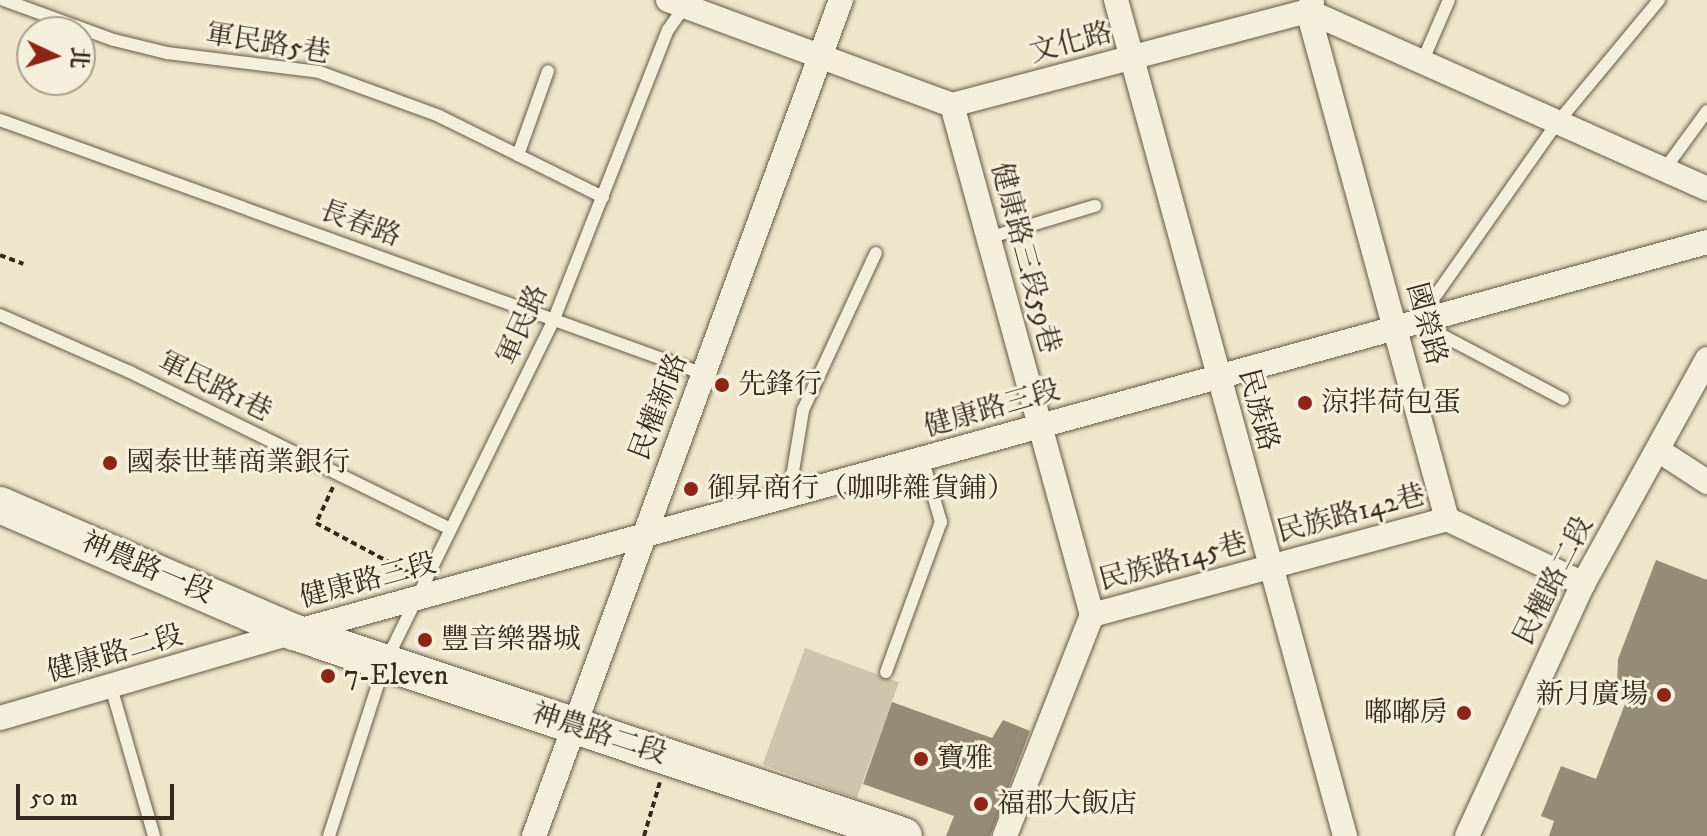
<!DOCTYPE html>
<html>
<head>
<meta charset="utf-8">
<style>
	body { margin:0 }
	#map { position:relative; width:1707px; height:836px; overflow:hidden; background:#eee5ca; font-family:"IM FELL DW Pica","Noto Serif TC",serif }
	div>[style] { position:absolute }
	.green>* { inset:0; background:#cfc5ac; transform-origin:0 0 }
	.building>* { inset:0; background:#968b76 }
	.path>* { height:4px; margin-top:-2px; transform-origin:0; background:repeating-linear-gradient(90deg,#36291b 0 6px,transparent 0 10px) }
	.roads { filter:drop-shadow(0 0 2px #645847) drop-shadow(0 0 2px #645847) }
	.lane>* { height:12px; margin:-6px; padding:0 6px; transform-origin:6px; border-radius:6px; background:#f4eedd }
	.street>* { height:24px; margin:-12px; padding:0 12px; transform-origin:12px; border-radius:12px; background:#f4eedd }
	.secondary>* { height:36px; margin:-18px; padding:0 18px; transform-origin:18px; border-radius:18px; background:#f4eedd }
	.dots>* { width:22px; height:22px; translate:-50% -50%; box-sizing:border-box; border:4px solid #f4eedd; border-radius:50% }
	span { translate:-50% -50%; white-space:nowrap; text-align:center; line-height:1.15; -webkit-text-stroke:6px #f4eedd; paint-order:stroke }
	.street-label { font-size:28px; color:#36291b }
	.poi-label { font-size:28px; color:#36291b }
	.left { translate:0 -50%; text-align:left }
	.right { translate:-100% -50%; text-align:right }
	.north { position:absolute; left:16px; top:16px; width:80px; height:80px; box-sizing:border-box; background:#f4eedd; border:2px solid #a89f8f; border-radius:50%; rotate:94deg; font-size:22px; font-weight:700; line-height:32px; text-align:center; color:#36291b }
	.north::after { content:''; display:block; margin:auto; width:28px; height:36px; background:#8f2418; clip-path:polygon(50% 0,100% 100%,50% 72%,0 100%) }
	.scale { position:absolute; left:16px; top:784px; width:158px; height:36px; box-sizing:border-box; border:4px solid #36291b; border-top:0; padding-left:10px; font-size:24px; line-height:28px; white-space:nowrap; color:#36291b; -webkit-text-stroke:6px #f4eedd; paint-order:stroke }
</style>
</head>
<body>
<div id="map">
	<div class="green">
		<div style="left:805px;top:648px;width:100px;height:124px;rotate:20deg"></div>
	</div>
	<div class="building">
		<div style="clip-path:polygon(1656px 560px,1707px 580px,1707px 836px,1549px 836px,1554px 821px,1541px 816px,1561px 766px,1596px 779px,1625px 704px,1617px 686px,1618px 659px)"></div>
		<div style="clip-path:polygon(892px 702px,992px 738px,1003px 720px,1030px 731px,990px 836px,946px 836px,954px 816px,863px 784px)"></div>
	</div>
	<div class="path">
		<div style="left:0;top:255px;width:25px;rotate:21deg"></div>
		<div style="left:333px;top:487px;width:40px;rotate:115deg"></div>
		<div style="left:316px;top:523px;width:108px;rotate:28.2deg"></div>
		<div style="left:644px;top:836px;width:56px;rotate:-73.5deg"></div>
	</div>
	<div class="roads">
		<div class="lane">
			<div style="left:4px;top:0;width:117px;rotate:20deg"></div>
			<div style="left:114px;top:40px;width:55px;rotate:13.8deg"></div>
			<div style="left:167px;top:53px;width:153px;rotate:7.1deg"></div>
			<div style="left:319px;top:72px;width:128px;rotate:20.1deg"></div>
			<div style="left:439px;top:116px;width:183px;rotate:26.3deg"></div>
			<div style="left:1423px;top:60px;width:65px;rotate:-66.6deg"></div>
			<div style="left:0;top:120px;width:748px;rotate:19.84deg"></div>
			<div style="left:518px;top:155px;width:89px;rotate:-70.3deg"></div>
			<div style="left:1664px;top:170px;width:73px;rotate:-53.9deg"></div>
			<div style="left:988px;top:238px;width:112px;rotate:-16.7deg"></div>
			<div style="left:0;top:315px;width:142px;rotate:23.7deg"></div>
			<div style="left:130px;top:372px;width:356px;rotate:26.1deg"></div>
			<div style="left:1563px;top:399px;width:165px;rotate:-152.2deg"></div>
			<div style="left:1417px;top:322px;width:243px;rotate:-54.9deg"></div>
			<div style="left:1557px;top:123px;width:160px;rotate:-50.3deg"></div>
			<div style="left:789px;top:495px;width:86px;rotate:-80.6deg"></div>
			<div style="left:803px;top:410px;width:173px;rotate:-65.1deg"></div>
			<div style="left:886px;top:672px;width:160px;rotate:-69.9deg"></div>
			<div style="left:941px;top:522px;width:64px;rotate:-106.4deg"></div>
			<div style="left:111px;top:687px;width:155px;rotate:73.9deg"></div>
			<div style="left:329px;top:836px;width:182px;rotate:-72.1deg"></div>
			<div style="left:385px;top:663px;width:383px;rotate:-63.8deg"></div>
			<div style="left:554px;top:319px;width:311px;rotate:-68.5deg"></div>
			<div style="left:668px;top:30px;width:33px;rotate:-55deg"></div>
		</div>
		<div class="street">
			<div style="left:668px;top:0;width:303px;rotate:20.3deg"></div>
			<div style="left:952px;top:105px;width:368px;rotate:-14.8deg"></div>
			<div style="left:1308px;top:11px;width:437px;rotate:24deg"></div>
			<div style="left:1116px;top:0;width:867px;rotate:74.68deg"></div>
			<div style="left:1312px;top:2px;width:10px;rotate:114deg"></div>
			<div style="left:1308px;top:11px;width:527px;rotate:74.7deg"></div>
			<div style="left:1447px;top:519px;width:151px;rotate:25.5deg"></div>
			<div style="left:952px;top:105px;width:529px;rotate:74.65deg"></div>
			<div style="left:1092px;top:615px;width:238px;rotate:111.5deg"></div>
			<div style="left:1658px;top:450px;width:59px;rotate:33.1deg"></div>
			<div style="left:1092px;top:615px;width:368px;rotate:-15.1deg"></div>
			<div style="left:0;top:718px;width:306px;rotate:-16.3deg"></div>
			<div style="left:294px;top:632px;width:1466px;rotate:-15.43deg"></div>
			<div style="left:534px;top:836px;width:891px;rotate:-69.84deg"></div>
			<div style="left:1467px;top:836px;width:277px;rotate:-65.3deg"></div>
			<div style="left:1583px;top:584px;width:257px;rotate:-61.1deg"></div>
		</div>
		<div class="secondary">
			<div style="left:0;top:505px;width:320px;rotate:23.4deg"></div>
			<div style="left:294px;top:632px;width:643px;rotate:18.49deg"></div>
		</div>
	</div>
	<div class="dots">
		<div style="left:722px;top:385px;background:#8f2418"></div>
		<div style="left:1305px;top:403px;background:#8f2418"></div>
		<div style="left:110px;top:463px;background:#8f2418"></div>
		<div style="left:691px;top:489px;background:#8f2418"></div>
		<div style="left:425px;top:640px;background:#8f2418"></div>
		<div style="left:328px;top:676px;background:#8f2418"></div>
		<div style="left:1664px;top:695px;background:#8f2418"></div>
		<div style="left:1464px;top:713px;background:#8f2418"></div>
		<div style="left:921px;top:759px;background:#8f2418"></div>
		<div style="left:981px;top:804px;background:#8f2418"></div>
	</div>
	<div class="street-label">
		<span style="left:1071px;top:43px;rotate:-15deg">文化路</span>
		<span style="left:268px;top:44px;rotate:9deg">軍民路5巷</span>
		<span style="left:360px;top:224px;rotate:20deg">長春路</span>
		<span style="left:1025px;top:258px;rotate:75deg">健康路三段59巷</span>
		<span style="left:1426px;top:324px;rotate:75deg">國榮路</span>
		<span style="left:523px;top:325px;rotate:-66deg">軍民路</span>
		<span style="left:215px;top:387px;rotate:26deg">軍民路1巷</span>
		<span style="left:659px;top:407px;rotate:-69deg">民權新路</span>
		<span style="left:992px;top:409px;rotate:-16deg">健康路三段</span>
		<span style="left:1258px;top:410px;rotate:75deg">民族路</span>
		<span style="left:1351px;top:514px;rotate:-15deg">民族路142巷</span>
		<span style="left:1173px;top:562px;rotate:-15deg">民族路145巷</span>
		<span style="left:147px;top:568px;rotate:23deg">神農路一段</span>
		<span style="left:368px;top:581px;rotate:-15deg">健康路三段</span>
		<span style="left:1554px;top:581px;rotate:-63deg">民權路二段</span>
		<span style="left:115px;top:654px;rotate:-16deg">健康路二段</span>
		<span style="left:599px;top:734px;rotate:18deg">神農路二段</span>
	</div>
	<div class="poi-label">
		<span class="left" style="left:738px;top:385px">先鋒行</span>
		<span class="left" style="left:1321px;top:403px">涼拌荷包蛋</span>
		<span class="left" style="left:126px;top:463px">國泰世華商業銀行</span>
		<span class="left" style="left:707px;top:489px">御昇商行（咖啡雜貨鋪）</span>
		<span class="left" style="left:441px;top:640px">豐音樂器城</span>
		<span class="left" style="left:344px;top:676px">7-Eleven</span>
		<span class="right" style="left:1648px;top:695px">新月廣場</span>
		<span class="right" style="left:1448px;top:713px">嘟嘟房</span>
		<span class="left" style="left:937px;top:759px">寶雅</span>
		<span class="left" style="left:997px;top:804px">福郡大飯店</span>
	</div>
	<div class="north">北</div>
	<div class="scale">50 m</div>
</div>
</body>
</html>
